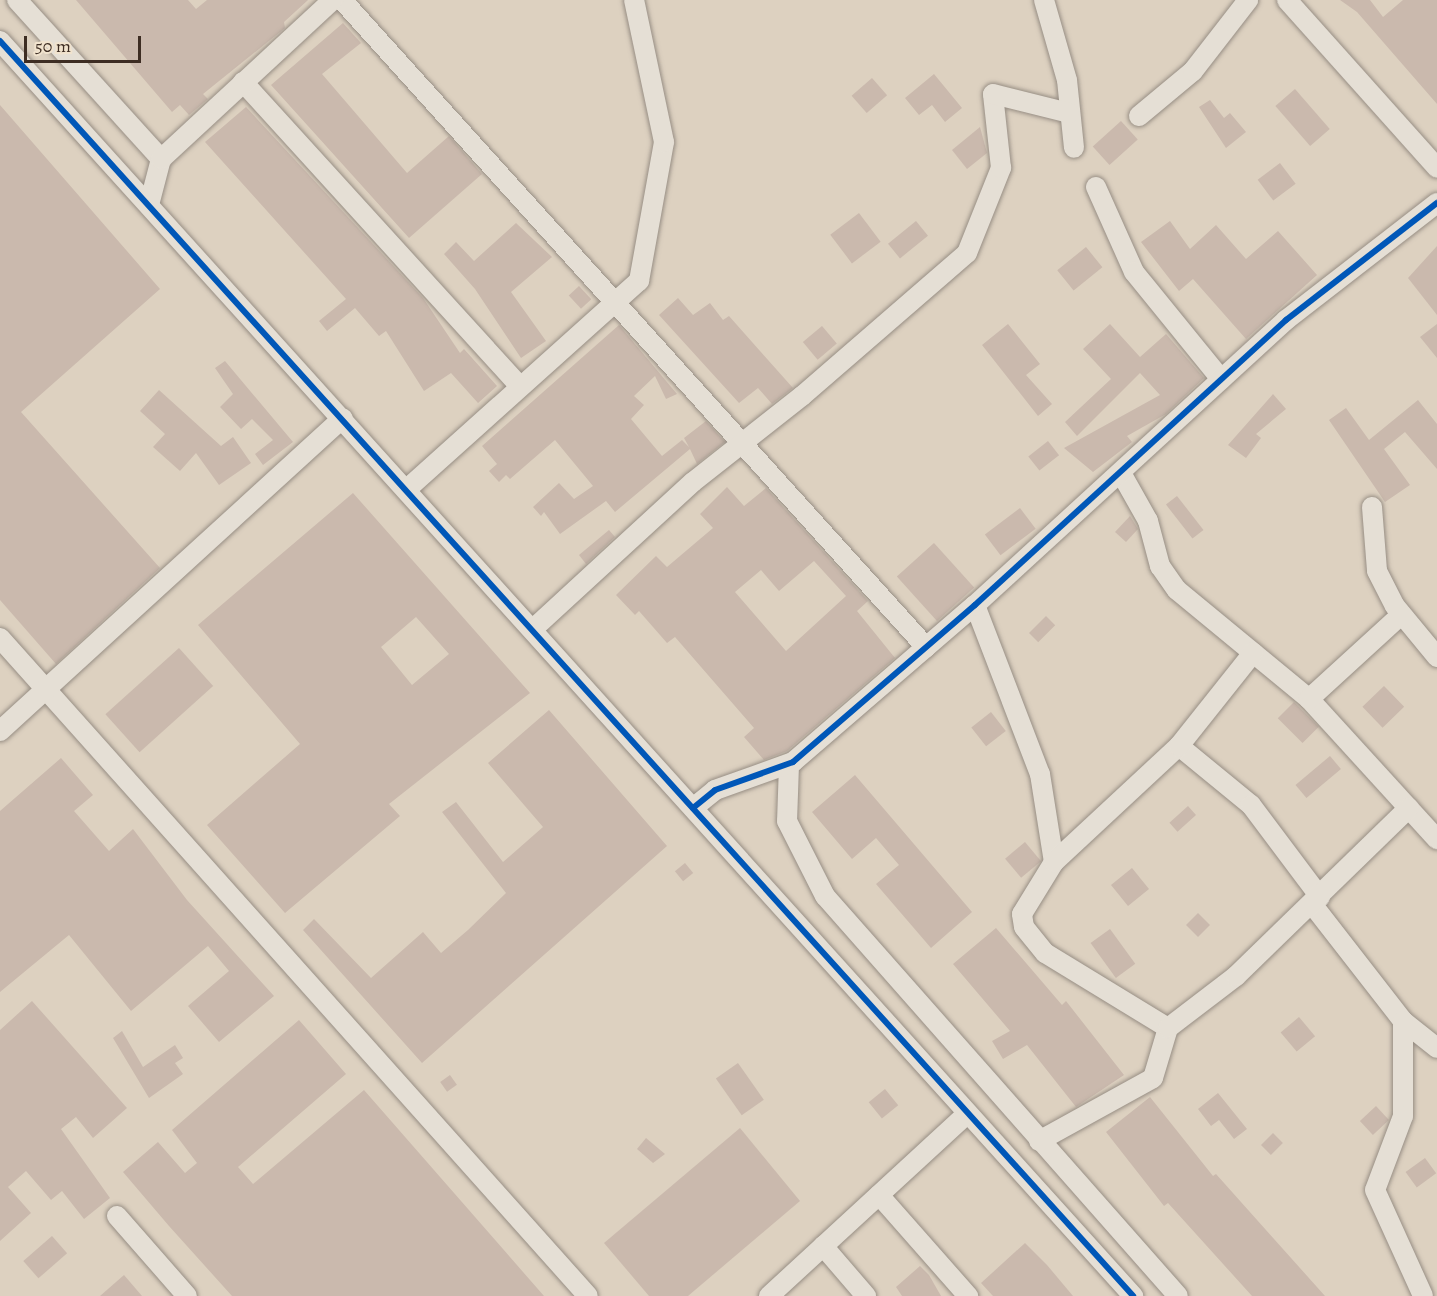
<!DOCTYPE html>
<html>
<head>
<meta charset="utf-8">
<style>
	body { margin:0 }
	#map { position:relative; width:1437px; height:1296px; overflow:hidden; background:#ddd1c0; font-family:Alegreya,serif }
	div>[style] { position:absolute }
	.building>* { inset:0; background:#cab9ad; transform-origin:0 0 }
	.roads { filter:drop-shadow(0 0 2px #978e84) drop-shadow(0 0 2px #978e84) }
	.minor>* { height:20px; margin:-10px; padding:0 10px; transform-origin:10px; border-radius:10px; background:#e5dfd5 }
	.cycleway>* { height:6px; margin:-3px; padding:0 3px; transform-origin:3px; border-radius:3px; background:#0057b8 }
	span { translate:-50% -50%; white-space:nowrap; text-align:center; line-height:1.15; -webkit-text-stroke:5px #f1e3ce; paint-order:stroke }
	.scale { position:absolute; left:24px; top:36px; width:117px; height:27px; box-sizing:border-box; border:3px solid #3d2d23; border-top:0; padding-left:8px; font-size:18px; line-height:21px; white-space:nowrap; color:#3d2d23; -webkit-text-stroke:4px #f1e3ce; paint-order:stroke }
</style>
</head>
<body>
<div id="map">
	<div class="building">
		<div style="clip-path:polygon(76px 0,188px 0,196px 9px,207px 0,308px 0,284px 22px,285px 28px,203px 94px,208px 99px,189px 115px,180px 105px,172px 112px)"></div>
		<div style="clip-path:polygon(1340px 0,1370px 0,1383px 17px,1403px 0,1437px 0,1437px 104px,1357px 12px)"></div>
		<div style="clip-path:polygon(343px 23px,361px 43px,322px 74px,407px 173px,449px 136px,482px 174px,409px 238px,271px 85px)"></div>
		<div style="clip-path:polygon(934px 74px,962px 108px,945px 122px,932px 105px,919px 115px,905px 98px)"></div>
		<div style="left:872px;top:78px;width:23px;height:27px;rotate:49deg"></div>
		<div style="left:1295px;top:89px;width:53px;height:26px;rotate:49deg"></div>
		<div style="clip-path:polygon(1210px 100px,1224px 118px,1230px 113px,1246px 132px,1226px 148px,1199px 107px)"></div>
		<div style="clip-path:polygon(0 105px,160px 289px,21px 412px,160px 568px,56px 664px,0 600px)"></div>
		<div style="clip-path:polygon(246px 107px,423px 298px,460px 353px,464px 349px,497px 386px,478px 403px,451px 373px,424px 391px,386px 331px,379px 336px,355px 308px,327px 331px,319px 321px,346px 299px,205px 142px)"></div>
		<div style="left:1121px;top:121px;width:25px;height:38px;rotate:48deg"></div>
		<div style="clip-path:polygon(980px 127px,987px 153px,967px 169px,952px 150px)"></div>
		<div style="left:1280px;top:163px;width:26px;height:28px;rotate:53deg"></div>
		<div style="left:859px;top:213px;width:36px;height:36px;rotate:53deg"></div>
		<div style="left:916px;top:221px;width:19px;height:36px;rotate:51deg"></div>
		<div style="clip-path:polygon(1170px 221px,1190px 249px,1216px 225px,1246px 259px,1278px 231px,1317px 275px,1246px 339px,1193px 279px,1179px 291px,1141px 242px)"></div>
		<div style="clip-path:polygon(516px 223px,552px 257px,511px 292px,546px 341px,521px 358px,475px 289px,444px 254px,456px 242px,474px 261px)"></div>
		<div style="clip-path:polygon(1437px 246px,1437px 315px,1408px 278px)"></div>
		<div style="left:1086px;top:247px;width:26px;height:37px;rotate:51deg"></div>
		<div style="left:579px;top:286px;width:18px;height:14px;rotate:47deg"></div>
		<div style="clip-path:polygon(678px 298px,693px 315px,710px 303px,723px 320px,729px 316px,793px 388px,772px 404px,758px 388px,739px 403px,659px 315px)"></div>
		<div style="clip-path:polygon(1008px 324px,1040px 364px,1026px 375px,1052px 404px,1038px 416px,982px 345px)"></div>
		<div style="clip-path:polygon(1110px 324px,1140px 357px,1166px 334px,1204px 378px,1166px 414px,1127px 436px,1132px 442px,1093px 472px,1064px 448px,1160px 395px,1140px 373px,1077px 436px,1065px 422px,1111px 379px,1083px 349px)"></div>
		<div style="clip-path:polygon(1437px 324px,1437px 358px,1420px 337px)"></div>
		<div style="clip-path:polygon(619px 325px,677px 394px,666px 399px,655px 376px,634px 396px,644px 405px,631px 419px,662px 456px,682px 440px,689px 447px,684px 438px,706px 421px,725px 442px,697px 464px,690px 449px,615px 512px,606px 501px,560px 534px,544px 512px,541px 516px,533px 507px,559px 483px,574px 499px,593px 486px,555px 440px,510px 479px,506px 475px,499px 482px,489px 471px,497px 464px,482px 446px)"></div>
		<div style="left:822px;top:326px;width:23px;height:25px;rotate:50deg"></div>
		<div style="clip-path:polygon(225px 361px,293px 442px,263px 465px,255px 454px,273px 440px,252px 419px,241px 429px,220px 407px,233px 394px,215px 368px)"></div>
		<div style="clip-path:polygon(159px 390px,221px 446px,233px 437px,251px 463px,219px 485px,196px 453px,180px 471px,153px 447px,165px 434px,140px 411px)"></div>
		<div style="clip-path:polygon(1273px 394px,1286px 409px,1256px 434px,1261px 438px,1246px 458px,1228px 445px)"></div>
		<div style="clip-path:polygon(1418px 400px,1437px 424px,1437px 469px,1405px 432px,1384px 449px,1410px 485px,1385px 502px,1329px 420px,1346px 408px,1369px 440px)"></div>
		<div style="left:1048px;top:441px;width:18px;height:25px;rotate:52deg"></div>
		<div style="clip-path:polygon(evenodd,727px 487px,744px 506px,766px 488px,868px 601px,857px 611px,895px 658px,787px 751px,764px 760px,744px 737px,754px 728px,675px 637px,667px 643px,639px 611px,635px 615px,616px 595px,656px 556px,667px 567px,713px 528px,700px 514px,727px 487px,814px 561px,846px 596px,786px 651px,735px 592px,761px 570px,779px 591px,814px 561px)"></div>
		<div style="clip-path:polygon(evenodd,353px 493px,530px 693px,389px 804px,400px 816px,285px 913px,207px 825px,300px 744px,198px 625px,353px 493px,416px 617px,449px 654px,412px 685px,381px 647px,416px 617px)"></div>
		<div style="left:1177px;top:496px;width:43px;height:14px;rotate:52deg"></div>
		<div style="left:1020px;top:508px;width:26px;height:44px;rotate:53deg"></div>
		<div style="clip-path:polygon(1130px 516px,1138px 529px,1126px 542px,1115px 532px)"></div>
		<div style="clip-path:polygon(609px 530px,615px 537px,586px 564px,579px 555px)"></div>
		<div style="left:934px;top:543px;width:60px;height:50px;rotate:48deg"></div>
		<div style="left:1046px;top:616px;width:13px;height:24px;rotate:45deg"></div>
		<div style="left:179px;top:648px;width:51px;height:99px;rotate:48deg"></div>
		<div style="left:1384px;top:686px;width:29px;height:30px;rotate:46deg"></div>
		<div style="left:1294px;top:702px;width:35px;height:23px;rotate:45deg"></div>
		<div style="clip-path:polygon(549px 710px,667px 846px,422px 1063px,303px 930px,314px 919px,371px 978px,423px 932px,441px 953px,468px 930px,506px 893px,442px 812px,456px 802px,503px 862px,543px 827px,488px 763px)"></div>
		<div style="left:991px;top:712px;width:24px;height:25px;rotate:52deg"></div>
		<div style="left:1330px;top:756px;width:17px;height:45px;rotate:50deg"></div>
		<div style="clip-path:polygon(61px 758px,93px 795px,74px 811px,109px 851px,133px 829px,187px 900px,274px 996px,219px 1042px,188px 1006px,229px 971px,208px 946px,131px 1011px,69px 935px,0 992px,0 811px)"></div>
		<div style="clip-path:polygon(855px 775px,972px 912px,931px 948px,876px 884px,899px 865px,876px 838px,852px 859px,812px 812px)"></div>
		<div style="left:1188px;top:806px;width:12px;height:25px;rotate:48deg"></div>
		<div style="left:1025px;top:842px;width:25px;height:26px;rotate:50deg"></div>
		<div style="left:685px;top:863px;width:13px;height:13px;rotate:51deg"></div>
		<div style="left:1132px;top:868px;width:27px;height:27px;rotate:51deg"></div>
		<div style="left:1198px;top:913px;width:17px;height:17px;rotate:45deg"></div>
		<div style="clip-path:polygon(996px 928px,1062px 1005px,1066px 1001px,1124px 1075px,1076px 1107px,1027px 1045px,1003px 1059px,992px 1041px,1010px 1031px,953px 964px)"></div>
		<div style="left:1110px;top:929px;width:43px;height:24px;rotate:54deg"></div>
		<div style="clip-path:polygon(32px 1001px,127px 1108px,93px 1138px,76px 1117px,61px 1129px,110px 1198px,84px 1219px,62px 1191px,51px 1200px,26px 1171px,8px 1187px,31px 1213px,0 1241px,0 1030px)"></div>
		<div style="left:1299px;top:1017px;width:25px;height:24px;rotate:50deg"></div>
		<div style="clip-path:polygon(299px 1020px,346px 1074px,238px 1167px,253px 1184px,364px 1090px,544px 1296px,232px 1296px,169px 1226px,123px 1172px,158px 1142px,185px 1173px,197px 1163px,172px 1130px)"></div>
		<div style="clip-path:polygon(122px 1031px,143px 1067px,175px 1045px,183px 1058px,175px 1063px,183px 1074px,149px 1098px,113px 1038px)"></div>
		<div style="left:738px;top:1063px;width:45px;height:27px;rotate:55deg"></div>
		<div style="left:450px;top:1075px;width:12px;height:12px;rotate:55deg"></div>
		<div style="left:885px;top:1089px;width:21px;height:21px;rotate:51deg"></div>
		<div style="clip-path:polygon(1218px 1093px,1247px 1129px,1234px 1139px,1219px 1120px,1211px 1126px,1198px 1109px)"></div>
		<div style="clip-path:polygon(1150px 1097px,1213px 1176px,1216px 1174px,1325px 1296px,1252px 1296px,1168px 1203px,1164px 1206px,1106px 1132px)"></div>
		<div style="left:1376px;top:1106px;width:19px;height:22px;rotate:47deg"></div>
		<div style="clip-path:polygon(740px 1128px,800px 1201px,688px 1296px,649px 1296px,604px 1243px)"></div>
		<div style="left:1273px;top:1133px;width:14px;height:17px;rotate:45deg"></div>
		<div style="clip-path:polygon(646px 1138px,665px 1154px,653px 1163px,637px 1149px)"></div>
		<div style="left:1425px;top:1158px;width:19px;height:24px;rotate:54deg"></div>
		<div style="left:52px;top:1236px;width:23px;height:38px;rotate:49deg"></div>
		<div style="clip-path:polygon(1025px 1243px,1047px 1265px,1073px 1296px,993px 1296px,981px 1283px)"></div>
		<div style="clip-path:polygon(920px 1266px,929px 1275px,941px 1296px,902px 1296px,896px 1287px)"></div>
		<div style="clip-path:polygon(124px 1275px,142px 1296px,100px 1296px)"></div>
	</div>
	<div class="roads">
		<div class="minor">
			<div style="left:17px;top:0;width:215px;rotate:47.8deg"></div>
			<div style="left:342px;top:0;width:872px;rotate:47.93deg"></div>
			<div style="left:1044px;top:0;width:83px;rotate:74deg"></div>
			<div style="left:1067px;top:80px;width:68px;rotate:84.1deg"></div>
			<div style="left:1287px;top:0;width:225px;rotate:48.2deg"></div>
			<div style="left:0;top:41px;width:1691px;rotate:47.92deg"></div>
			<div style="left:243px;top:82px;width:411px;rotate:47.7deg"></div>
			<div style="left:1139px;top:116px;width:70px;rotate:-39.8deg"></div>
			<div style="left:1193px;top:71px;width:90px;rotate:-52.2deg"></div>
			<div style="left:1096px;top:187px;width:93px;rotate:65.9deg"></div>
			<div style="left:1134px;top:272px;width:138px;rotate:50.9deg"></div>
			<div style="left:149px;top:205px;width:48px;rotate:-75.4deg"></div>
			<div style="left:161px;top:159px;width:234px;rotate:-42.8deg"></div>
			<div style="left:1121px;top:473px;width:55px;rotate:60.6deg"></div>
			<div style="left:1148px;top:521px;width:47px;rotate:75.1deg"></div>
			<div style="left:1160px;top:566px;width:29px;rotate:55deg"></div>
			<div style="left:1177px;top:590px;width:171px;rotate:39.5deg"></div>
			<div style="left:1309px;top:699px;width:190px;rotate:47.6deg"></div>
			<div style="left:407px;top:489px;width:312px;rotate:-41.9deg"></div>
			<div style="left:639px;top:281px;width:141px;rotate:-79.8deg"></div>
			<div style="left:664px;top:142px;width:145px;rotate:-101.9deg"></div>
			<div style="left:1372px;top:507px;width:64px;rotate:85.5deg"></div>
			<div style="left:1377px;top:571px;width:39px;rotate:63deg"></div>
			<div style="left:1395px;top:606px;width:66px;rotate:50.5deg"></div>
			<div style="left:975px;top:605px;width:181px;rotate:69deg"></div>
			<div style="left:1040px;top:774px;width:89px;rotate:81deg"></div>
			<div style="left:533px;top:629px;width:217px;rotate:-42.6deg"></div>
			<div style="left:693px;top:482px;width:139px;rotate:-38.3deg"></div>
			<div style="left:802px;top:396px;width:218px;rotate:-40.9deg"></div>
			<div style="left:967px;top:253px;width:92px;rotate:-68.2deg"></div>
			<div style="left:1001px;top:168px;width:74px;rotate:-96.2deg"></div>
			<div style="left:993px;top:94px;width:78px;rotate:14deg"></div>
			<div style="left:0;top:638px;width:882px;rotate:48.22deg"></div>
			<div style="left:1309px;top:699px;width:125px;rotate:-42.4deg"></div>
			<div style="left:0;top:731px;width:464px;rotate:-42.4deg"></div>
			<div style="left:1179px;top:746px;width:93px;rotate:39.3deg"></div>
			<div style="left:1251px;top:805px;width:115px;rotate:53.1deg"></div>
			<div style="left:789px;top:765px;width:56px;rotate:92deg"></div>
			<div style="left:787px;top:821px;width:84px;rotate:63.1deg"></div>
			<div style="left:825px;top:896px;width:533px;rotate:48.57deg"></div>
			<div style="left:693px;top:808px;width:28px;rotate:-39deg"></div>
			<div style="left:715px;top:790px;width:83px;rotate:-19.7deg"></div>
			<div style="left:793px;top:762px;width:240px;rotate:-40.8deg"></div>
			<div style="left:975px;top:605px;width:422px;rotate:-42.5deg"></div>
			<div style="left:1286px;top:320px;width:191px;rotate:-37.8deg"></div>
			<div style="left:1312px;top:904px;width:148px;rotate:52.1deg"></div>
			<div style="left:1403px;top:1021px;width:43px;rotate:38.5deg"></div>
			<div style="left:1403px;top:1021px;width:95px;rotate:90deg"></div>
			<div style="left:1403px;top:1116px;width:79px;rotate:110.7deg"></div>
			<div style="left:1375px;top:1190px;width:116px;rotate:65.6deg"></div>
			<div style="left:1168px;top:1028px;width:144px;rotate:-148.6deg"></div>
			<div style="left:1045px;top:953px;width:33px;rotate:-129deg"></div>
			<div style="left:1024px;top:927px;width:13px;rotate:-99deg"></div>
			<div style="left:1022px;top:914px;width:61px;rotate:-58.4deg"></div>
			<div style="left:1054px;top:862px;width:171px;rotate:-42.9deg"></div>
			<div style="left:1179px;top:746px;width:119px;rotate:-51.5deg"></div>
			<div style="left:1039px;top:1141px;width:130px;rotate:-28.9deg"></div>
			<div style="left:1153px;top:1078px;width:52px;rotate:-73.3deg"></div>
			<div style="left:1168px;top:1028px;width:86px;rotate:-37.4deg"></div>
			<div style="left:1236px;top:976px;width:241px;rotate:-44.2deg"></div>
			<div style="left:879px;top:1195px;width:135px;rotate:48.6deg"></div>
			<div style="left:117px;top:1216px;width:106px;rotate:48.8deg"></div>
			<div style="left:823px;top:1246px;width:66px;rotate:49.3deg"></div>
			<div style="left:769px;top:1296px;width:266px;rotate:-42.6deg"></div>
		</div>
	</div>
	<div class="cycleway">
		<div style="left:0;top:41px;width:1691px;rotate:47.92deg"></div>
		<div style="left:693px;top:808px;width:28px;rotate:-39deg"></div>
		<div style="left:715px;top:790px;width:83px;rotate:-19.7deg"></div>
		<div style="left:793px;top:762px;width:240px;rotate:-40.8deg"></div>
		<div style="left:975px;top:605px;width:422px;rotate:-42.5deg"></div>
		<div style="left:1286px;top:320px;width:191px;rotate:-37.8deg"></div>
	</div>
	<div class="scale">50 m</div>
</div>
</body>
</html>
